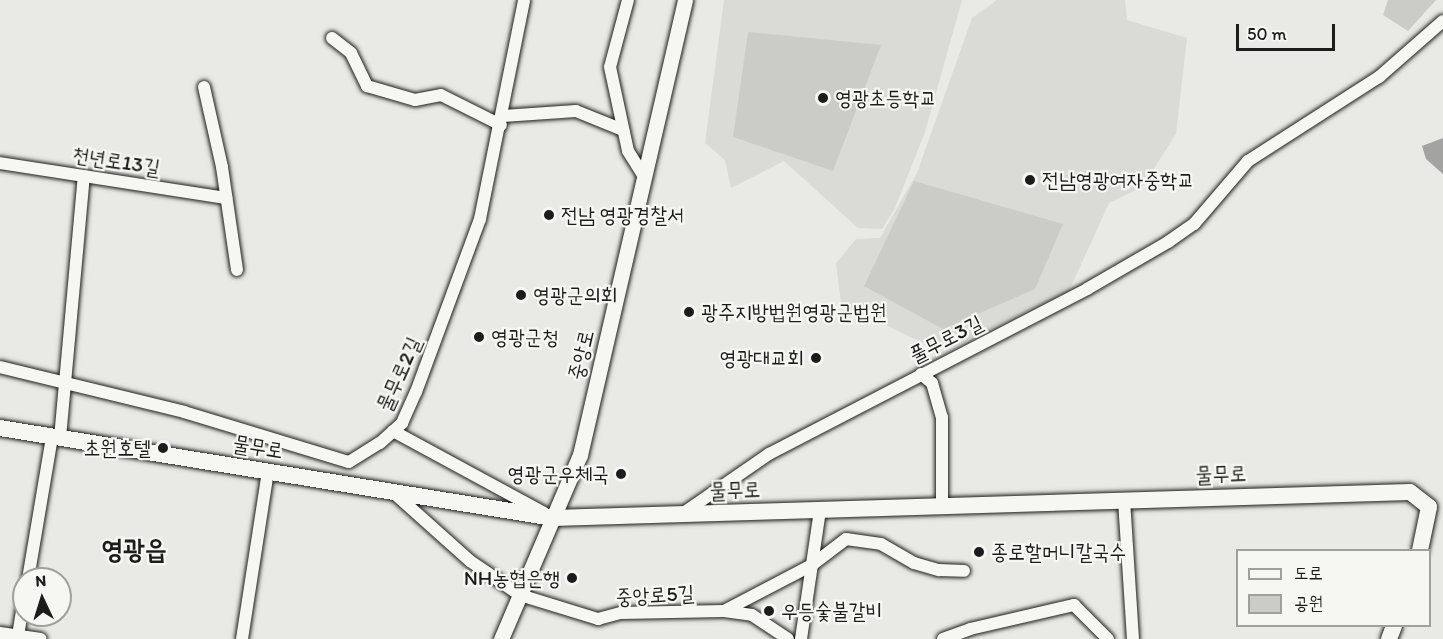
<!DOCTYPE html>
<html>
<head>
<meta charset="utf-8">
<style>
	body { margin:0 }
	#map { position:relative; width:1443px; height:639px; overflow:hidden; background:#e9e9e5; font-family:Itim,"Poor Story",sans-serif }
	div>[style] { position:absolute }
	.built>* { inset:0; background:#dadad6 }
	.green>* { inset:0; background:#cbcbc7 }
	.water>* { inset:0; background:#a3a3a1 }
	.roads { filter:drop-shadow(0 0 2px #1c1c1c) drop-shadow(0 0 2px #1c1c1c) }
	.minor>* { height:12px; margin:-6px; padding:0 6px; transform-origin:6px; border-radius:6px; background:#f6f6f2 }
	.tertiary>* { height:15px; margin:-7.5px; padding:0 7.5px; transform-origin:7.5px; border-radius:7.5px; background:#f6f6f2 }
	.secondary>* { height:16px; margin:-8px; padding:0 8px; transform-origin:8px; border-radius:8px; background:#f6f6f2 }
	.dots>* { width:16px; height:16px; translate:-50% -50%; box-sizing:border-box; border:3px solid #f6f6f2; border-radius:50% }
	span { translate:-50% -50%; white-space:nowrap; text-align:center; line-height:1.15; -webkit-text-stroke:4.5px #f6f6f2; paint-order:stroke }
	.poi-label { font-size:21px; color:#1c1c1c }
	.left { translate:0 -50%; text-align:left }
	.right { translate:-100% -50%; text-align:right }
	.street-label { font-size:21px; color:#1c1c1c }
	.district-label { font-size:27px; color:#1c1c1c; font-weight:700 }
	.legend { position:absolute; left:1236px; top:549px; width:195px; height:78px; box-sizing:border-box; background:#f6f6f2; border:2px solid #9f9f9c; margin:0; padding:8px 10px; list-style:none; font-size:18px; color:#1c1c1c }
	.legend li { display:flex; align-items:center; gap:12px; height:30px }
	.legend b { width:30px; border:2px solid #9f9f9c }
	.north { position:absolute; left:12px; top:567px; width:60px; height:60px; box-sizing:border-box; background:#f6f6f2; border:2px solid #9f9f9c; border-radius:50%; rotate:356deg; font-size:16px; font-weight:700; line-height:24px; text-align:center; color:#1c1c1c }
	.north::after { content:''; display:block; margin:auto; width:21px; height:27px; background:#1c1c1c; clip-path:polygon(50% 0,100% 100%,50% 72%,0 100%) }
	.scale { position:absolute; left:1236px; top:24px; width:99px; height:27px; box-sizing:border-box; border:3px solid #1c1c1c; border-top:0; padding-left:8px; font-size:18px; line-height:21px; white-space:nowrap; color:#1c1c1c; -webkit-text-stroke:4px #f6f6f2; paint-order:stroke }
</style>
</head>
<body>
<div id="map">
	<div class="built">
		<div style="clip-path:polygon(724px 0,962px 0,925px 132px,895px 208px,882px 229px,858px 228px,784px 161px,731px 188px,725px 160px,705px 143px)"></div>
		<div style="clip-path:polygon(997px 0,1125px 0,1127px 20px,1187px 38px,1176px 134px,1142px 187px,1109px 203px,1069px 291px,953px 347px,921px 342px,841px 304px,836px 263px,856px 239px,880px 238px,917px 173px,972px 18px)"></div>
	</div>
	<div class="green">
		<div style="clip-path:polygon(1388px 0,1436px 0,1408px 31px,1383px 15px)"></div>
		<div style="clip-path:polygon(748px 32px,881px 45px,833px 171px,733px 137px)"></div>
		<div style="clip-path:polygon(914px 181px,1063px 224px,1035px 289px,943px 329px,864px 286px)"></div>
	</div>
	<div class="water">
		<div style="clip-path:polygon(1443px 138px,1443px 174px,1426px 159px,1422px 146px)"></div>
	</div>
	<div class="roads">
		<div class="minor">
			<div style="left:628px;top:0;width:69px;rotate:105deg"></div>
			<div style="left:610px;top:67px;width:86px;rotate:77.9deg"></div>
			<div style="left:628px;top:151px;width:31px;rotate:58deg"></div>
			<div style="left:332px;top:38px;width:24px;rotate:38deg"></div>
			<div style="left:351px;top:53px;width:37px;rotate:64deg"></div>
			<div style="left:367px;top:86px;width:50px;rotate:16.3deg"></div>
			<div style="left:415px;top:100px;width:26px;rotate:-11deg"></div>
			<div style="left:441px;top:95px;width:67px;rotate:26.6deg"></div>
			<div style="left:204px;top:87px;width:82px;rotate:77.3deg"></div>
			<div style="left:222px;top:167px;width:104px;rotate:81.7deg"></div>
			<div style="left:503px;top:116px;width:73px;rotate:-3.9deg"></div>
			<div style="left:576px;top:111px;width:51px;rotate:22deg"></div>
			<div style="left:0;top:163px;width:229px;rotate:8.8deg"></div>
			<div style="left:0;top:367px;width:189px;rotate:13.7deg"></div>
			<div style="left:184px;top:412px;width:172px;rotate:16.9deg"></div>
			<div style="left:349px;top:462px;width:36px;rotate:-32deg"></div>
			<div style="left:380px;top:443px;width:30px;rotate:-42deg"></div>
			<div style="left:402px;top:423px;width:34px;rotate:-66deg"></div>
			<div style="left:416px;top:392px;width:184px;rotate:-69.7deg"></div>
			<div style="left:480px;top:219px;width:223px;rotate:-78.6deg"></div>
			<div style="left:921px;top:374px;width:14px;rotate:39deg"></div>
			<div style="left:932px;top:383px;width:35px;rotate:74deg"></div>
			<div style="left:942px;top:417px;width:89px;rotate:90deg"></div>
			<div style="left:393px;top:431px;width:172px;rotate:28.5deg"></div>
			<div style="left:60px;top:438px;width:263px;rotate:-84.8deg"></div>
			<div style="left:394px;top:493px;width:102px;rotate:41.8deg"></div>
			<div style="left:470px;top:561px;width:60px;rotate:34.2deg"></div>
			<div style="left:520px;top:595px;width:82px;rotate:17.1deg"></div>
			<div style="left:598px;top:619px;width:24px;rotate:-15deg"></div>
			<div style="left:621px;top:613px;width:103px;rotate:-1.1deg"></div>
			<div style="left:724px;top:611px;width:28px;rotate:8deg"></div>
			<div style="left:752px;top:615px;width:43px;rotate:33.7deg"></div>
			<div style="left:1124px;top:500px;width:139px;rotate:86.3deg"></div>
			<div style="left:682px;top:514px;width:106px;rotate:-34.6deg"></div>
			<div style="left:769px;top:454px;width:358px;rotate:-27.4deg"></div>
			<div style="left:1087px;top:289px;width:94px;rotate:-30.1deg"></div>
			<div style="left:1168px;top:242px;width:32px;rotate:-35deg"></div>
			<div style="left:1194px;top:224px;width:83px;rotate:-49.4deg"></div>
			<div style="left:1248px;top:161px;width:156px;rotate:-32.7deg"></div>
			<div style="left:1379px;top:77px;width:85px;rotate:-41.2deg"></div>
			<div style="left:28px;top:579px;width:144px;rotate:-80.4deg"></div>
			<div style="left:724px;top:611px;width:99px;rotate:-27.6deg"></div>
			<div style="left:812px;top:565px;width:43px;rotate:-37.4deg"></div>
			<div style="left:846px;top:539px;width:35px;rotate:8deg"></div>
			<div style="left:881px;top:544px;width:38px;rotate:30deg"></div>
			<div style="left:914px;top:563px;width:26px;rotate:16deg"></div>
			<div style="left:939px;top:570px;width:25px;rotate:2deg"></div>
			<div style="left:0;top:633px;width:41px;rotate:8.3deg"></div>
			<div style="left:18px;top:636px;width:37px;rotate:-81deg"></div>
			<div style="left:242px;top:639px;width:169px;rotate:-81.2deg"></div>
			<div style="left:801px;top:639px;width:130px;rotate:-81.6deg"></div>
			<div style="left:943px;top:639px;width:29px;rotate:-20deg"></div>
			<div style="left:970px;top:629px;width:107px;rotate:-13deg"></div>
			<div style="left:1074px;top:605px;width:48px;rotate:45deg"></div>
		</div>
		<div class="tertiary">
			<div style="left:501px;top:639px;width:200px;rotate:-66.8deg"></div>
			<div style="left:580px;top:455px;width:467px;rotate:-77deg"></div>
		</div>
		<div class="secondary">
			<div style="left:0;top:428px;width:560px;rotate:9.24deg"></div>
			<div style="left:553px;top:518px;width:857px;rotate:-1.74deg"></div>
			<div style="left:1410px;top:492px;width:24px;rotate:38deg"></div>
			<div style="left:1429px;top:507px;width:44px;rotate:101.8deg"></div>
			<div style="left:1389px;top:639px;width:14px;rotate:-69deg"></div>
		</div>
	</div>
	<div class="dots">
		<div style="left:823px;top:98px;background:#1c1c1c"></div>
		<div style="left:1030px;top:180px;background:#1c1c1c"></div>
		<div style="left:549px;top:215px;background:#1c1c1c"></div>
		<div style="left:521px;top:295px;background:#1c1c1c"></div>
		<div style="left:689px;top:312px;background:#1c1c1c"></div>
		<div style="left:479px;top:337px;background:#1c1c1c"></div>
		<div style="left:816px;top:358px;background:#1c1c1c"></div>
		<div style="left:163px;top:448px;background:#1c1c1c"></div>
		<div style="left:621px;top:474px;background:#1c1c1c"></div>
		<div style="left:979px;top:552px;background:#1c1c1c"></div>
		<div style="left:572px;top:578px;background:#1c1c1c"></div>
		<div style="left:769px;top:611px;background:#1c1c1c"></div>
	</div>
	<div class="poi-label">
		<span class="left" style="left:835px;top:98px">영광초등학교</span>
		<span class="left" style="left:1042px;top:180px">전남영광여자중학교</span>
		<span class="left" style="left:561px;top:215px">전남 영광경찰서</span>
		<span class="left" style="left:533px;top:295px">영광군의회</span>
		<span class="left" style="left:701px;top:312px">광주지방법원영광군법원</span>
		<span class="left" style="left:491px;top:337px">영광군청</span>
		<span class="right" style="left:804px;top:358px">영광대교회</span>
		<span class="right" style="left:151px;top:448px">초원호텔</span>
		<span class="right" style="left:609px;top:474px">영광군우체국</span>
		<span class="left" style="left:991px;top:552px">종로할머니칼국수</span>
		<span class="right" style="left:560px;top:578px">NH농협은행</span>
		<span class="left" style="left:781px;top:611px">우등숯불갈비</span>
	</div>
	<div class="street-label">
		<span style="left:116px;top:161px;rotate:9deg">천년로13길</span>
		<span style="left:946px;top:339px;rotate:-27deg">풀무로3길</span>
		<span style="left:581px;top:355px;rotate:-77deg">중앙로</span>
		<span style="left:399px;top:374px;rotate:-66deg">물무로2길</span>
		<span style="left:258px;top:447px;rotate:9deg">물무로</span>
		<span style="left:1221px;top:474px;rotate:-2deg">물무로</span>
		<span style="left:735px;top:490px;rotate:-2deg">물무로</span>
		<span style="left:655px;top:595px;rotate:-3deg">중앙로5길</span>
	</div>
	<div class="district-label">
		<span style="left:134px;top:549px">영광읍</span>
	</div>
	<ul class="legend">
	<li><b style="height:8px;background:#f6f6f2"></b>도로</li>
	<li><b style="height:16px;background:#cbcbc7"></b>공원</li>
	</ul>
	<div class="north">N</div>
	<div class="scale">50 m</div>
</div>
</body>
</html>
